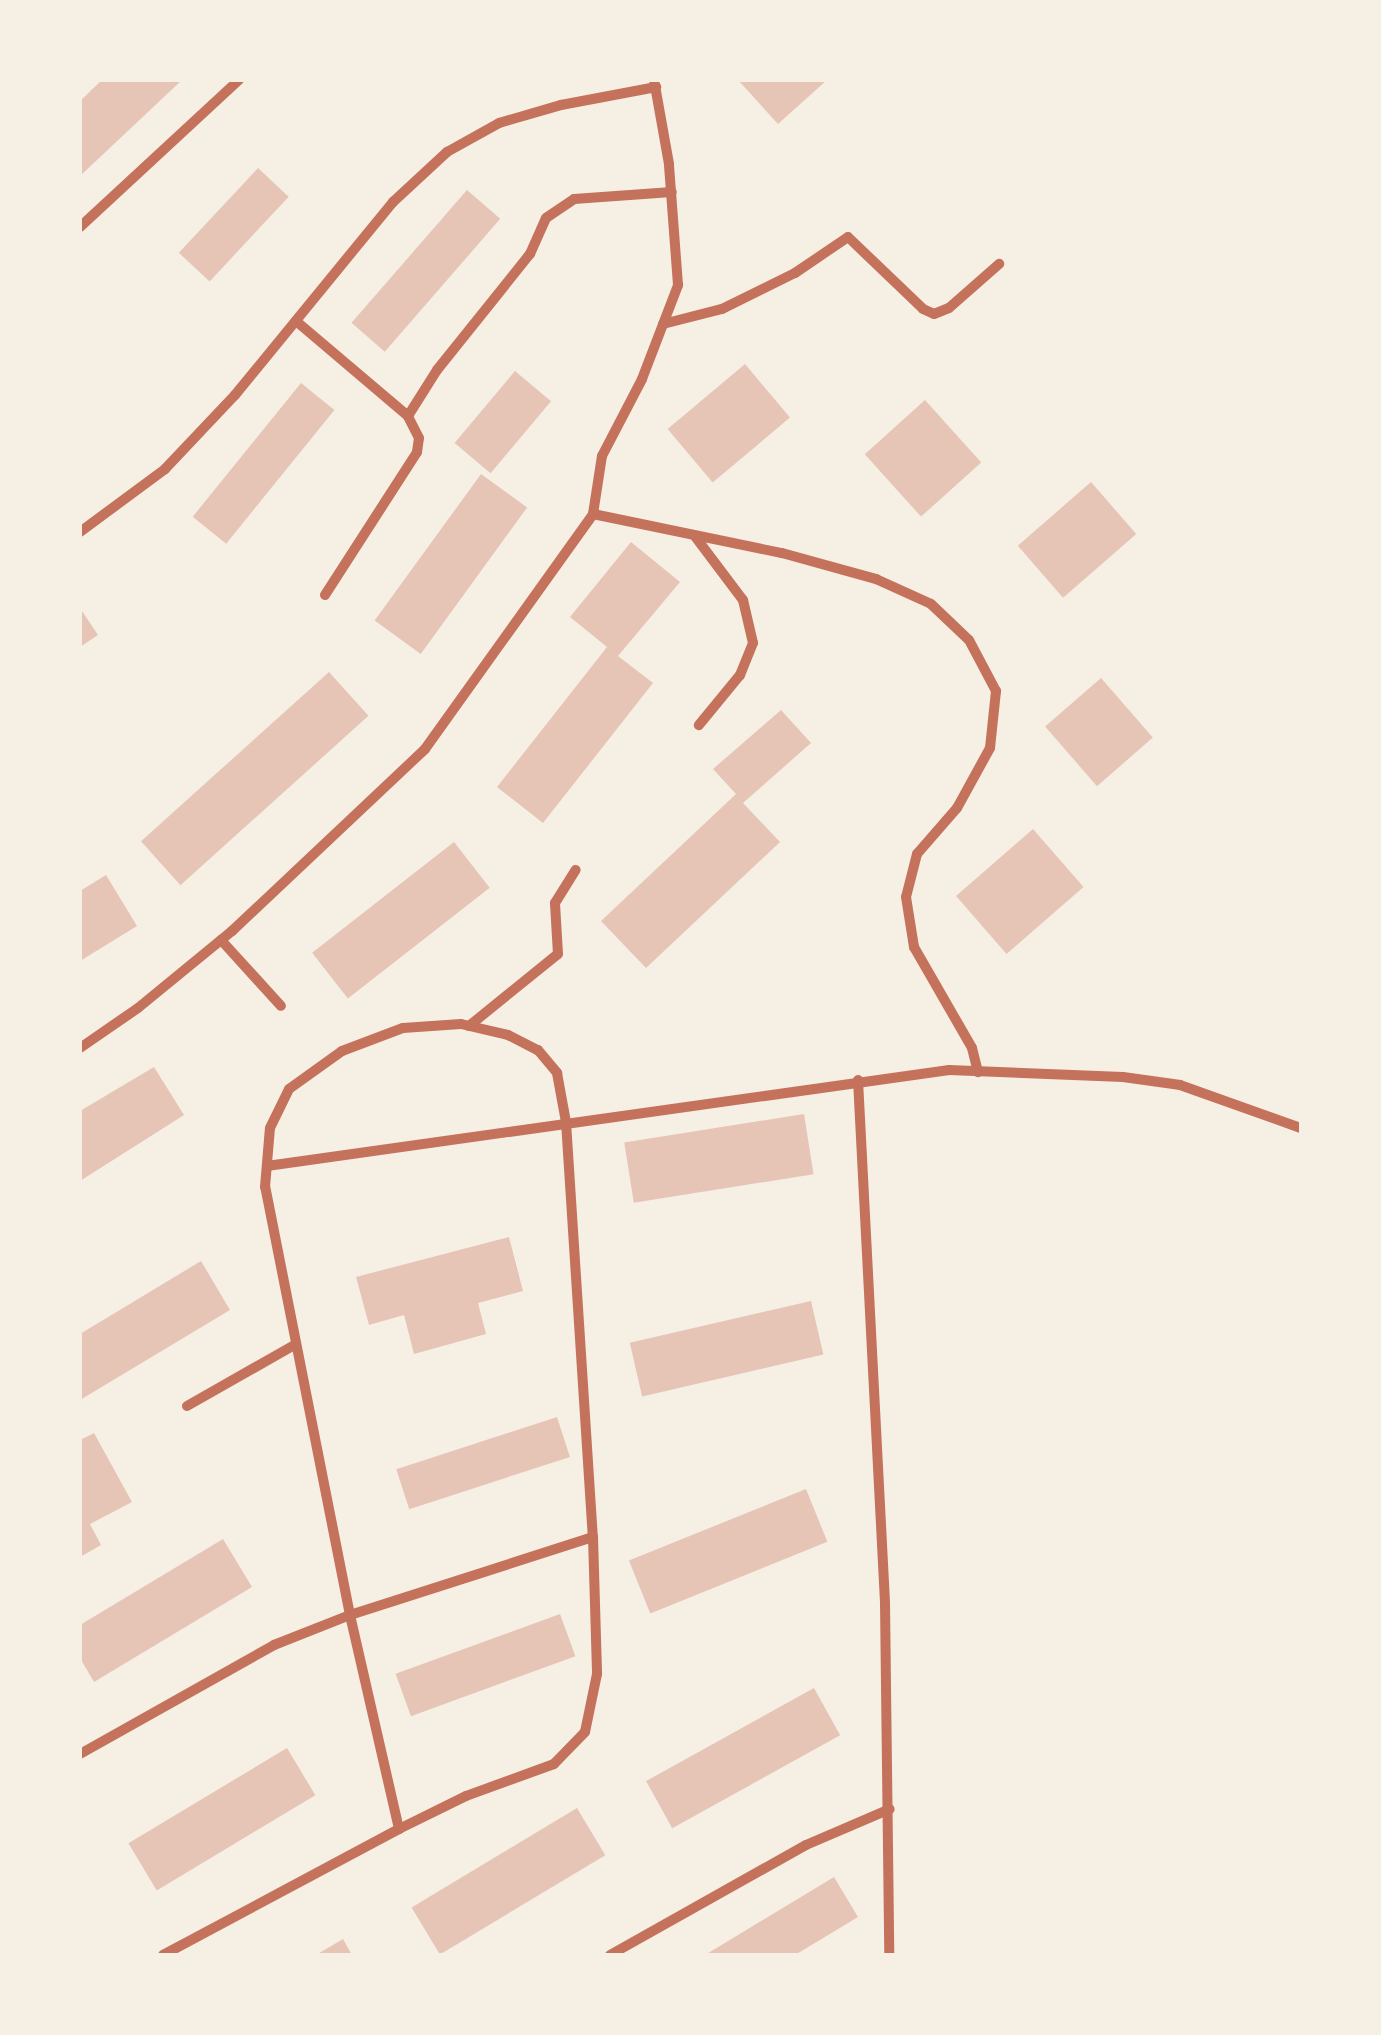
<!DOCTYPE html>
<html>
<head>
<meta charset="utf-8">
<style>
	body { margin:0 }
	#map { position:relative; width:1381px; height:2035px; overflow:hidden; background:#f6efe4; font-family:Overpass,sans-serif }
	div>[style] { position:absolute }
	.building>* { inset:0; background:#e6c5b7; transform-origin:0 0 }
	.minor>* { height:10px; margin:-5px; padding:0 5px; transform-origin:5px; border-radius:5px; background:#c5725c }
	span { translate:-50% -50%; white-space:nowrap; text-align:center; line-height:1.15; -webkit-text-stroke:8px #f6efe4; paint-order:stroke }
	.frame { position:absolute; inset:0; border:82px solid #f6efe4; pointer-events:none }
</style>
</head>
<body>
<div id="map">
	<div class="building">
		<div style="clip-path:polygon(102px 80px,182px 80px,80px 176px,80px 101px)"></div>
		<div style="clip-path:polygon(738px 80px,827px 80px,778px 124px)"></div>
		<div style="left:258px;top:168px;width:42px;height:116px;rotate:43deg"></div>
		<div style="left:467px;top:190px;width:44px;height:176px;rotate:41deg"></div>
		<div style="left:745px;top:364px;width:70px;height:101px;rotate:50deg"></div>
		<div style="left:515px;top:371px;width:47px;height:94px;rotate:40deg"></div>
		<div style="left:301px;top:383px;width:43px;height:172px;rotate:39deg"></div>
		<div style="left:925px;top:400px;width:84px;height:81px;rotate:48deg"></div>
		<div style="left:481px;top:474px;width:57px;height:181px;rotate:36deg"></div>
		<div style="left:1091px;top:482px;width:69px;height:97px;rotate:49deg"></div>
		<div style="clip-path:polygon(631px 542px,680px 582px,618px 656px,653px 683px,543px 823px,497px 787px,607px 647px,570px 617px)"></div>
		<div style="clip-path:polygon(80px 608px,98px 635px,80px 647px)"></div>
		<div style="left:329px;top:672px;width:59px;height:253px;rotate:48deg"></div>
		<div style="left:1101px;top:678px;width:79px;height:74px;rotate:49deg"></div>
		<div style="clip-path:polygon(781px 710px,811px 743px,743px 803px,780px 842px,646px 968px,601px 921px,736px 794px,713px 769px)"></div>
		<div style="left:1033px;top:829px;width:77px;height:102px;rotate:49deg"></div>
		<div style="left:454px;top:842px;width:58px;height:180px;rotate:52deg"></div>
		<div style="clip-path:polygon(106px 875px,137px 926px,80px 961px,80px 891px)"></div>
		<div style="clip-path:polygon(154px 1067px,184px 1115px,80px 1181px,80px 1111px)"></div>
		<div style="left:804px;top:1114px;width:61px;height:182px;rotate:81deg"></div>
		<div style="clip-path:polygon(509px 1237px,523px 1291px,478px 1303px,486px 1334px,414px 1354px,404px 1315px,369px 1325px,356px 1277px)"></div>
		<div style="clip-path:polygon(201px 1261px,230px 1310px,80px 1400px,80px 1334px)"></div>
		<div style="left:811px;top:1301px;width:55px;height:186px;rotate:77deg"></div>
		<div style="left:557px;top:1417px;width:42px;height:169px;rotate:72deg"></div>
		<div style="clip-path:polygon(94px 1433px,132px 1502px,90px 1524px,101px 1545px,80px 1557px,80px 1440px)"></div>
		<div style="left:806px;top:1489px;width:57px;height:191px;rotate:68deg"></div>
		<div style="clip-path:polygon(223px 1539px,252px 1587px,94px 1682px,80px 1658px,80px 1625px)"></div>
		<div style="left:560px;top:1614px;width:45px;height:175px;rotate:70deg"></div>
		<div style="left:814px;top:1688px;width:54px;height:192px;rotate:61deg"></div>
		<div style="left:287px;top:1748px;width:55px;height:185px;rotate:59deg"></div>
		<div style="left:577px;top:1808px;width:55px;height:193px;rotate:59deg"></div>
		<div style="clip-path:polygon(834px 1877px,858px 1917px,795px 1955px,705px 1955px)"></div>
		<div style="clip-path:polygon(343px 1939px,352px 1955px,316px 1955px)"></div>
	</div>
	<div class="minor">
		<div style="left:80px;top:227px;width:217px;rotate:-42.8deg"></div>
		<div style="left:296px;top:321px;width:147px;rotate:40.3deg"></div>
		<div style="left:408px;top:416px;width:54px;rotate:-57.8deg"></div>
		<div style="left:437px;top:370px;width:149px;rotate:-51.3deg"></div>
		<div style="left:530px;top:254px;width:39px;rotate:-66deg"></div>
		<div style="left:546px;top:218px;width:34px;rotate:-34deg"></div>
		<div style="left:574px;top:199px;width:98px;rotate:-4.1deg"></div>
		<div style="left:663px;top:324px;width:61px;rotate:-14.3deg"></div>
		<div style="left:722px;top:309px;width:81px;rotate:-26.3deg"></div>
		<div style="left:795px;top:273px;width:64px;rotate:-34.2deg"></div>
		<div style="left:848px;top:237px;width:104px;rotate:43.8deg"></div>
		<div style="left:923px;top:309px;width:12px;rotate:24deg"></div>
		<div style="left:934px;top:314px;width:16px;rotate:-22deg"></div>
		<div style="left:949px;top:308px;width:67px;rotate:-41.3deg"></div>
		<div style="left:593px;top:514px;width:193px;rotate:11.7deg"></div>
		<div style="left:782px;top:553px;width:98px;rotate:15.5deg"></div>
		<div style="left:876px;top:579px;width:60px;rotate:24.4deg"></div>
		<div style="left:931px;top:604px;width:52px;rotate:43.5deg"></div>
		<div style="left:969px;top:640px;width:58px;rotate:62.1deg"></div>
		<div style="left:996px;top:691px;width:57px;rotate:96deg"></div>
		<div style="left:990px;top:748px;width:68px;rotate:118.8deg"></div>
		<div style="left:957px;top:808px;width:61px;rotate:131deg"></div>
		<div style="left:917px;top:854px;width:44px;rotate:104.3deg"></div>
		<div style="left:906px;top:897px;width:51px;rotate:80.9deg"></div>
		<div style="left:914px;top:947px;width:116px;rotate:60.1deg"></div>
		<div style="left:972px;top:1048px;width:25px;rotate:76deg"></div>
		<div style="left:80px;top:532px;width:106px;rotate:-36.5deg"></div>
		<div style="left:165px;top:469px;width:102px;rotate:-46.6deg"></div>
		<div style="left:235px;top:395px;width:249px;rotate:-50.7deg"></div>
		<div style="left:393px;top:202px;width:74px;rotate:-42.8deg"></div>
		<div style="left:447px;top:152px;width:60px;rotate:-29.1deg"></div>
		<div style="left:499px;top:123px;width:65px;rotate:-16.2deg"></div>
		<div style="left:561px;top:105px;width:97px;rotate:-10.7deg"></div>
		<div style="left:694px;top:535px;width:81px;rotate:53deg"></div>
		<div style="left:743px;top:600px;width:44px;rotate:76.9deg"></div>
		<div style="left:753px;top:643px;width:35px;rotate:112deg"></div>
		<div style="left:740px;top:675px;width:65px;rotate:129.4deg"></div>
		<div style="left:325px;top:595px;width:170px;rotate:-57.2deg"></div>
		<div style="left:417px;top:452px;width:14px;rotate:-82deg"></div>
		<div style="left:419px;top:438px;width:25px;rotate:-117deg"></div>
		<div style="left:221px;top:940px;width:89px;rotate:47.7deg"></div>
		<div style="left:469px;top:1026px;width:114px;rotate:-39deg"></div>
		<div style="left:558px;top:954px;width:51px;rotate:-93.4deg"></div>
		<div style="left:555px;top:903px;width:39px;rotate:-58deg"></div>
		<div style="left:80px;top:1048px;width:70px;rotate:-34.6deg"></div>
		<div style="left:138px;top:1008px;width:122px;rotate:-39.3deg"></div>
		<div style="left:232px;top:931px;width:265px;rotate:-43.3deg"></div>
		<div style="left:425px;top:749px;width:289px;rotate:-54.4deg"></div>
		<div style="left:593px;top:514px;width:59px;rotate:-81.2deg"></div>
		<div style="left:602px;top:456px;width:87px;rotate:-62.5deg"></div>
		<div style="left:642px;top:379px;width:101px;rotate:-69deg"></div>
		<div style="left:678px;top:285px;width:121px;rotate:-94.3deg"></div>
		<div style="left:669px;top:164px;width:85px;rotate:-100.1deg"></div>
		<div style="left:858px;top:1080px;width:524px;rotate:87.04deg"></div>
		<div style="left:885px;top:1603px;width:352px;rotate:89.3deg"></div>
		<div style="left:267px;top:1166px;width:689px;rotate:-8.01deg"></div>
		<div style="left:949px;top:1070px;width:174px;rotate:2.3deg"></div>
		<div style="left:1123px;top:1077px;width:58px;rotate:8deg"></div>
		<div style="left:1180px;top:1085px;width:128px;rotate:19.6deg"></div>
		<div style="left:187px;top:1406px;width:125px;rotate:-29.6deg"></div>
		<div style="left:80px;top:1754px;width:223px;rotate:-29.3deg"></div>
		<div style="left:274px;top:1645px;width:82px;rotate:-21.5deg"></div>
		<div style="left:350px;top:1615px;width:255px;rotate:-17.8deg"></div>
		<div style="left:163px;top:1955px;width:268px;rotate:-28.1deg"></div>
		<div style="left:399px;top:1829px;width:220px;rotate:-102.9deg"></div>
		<div style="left:350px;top:1615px;width:436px;rotate:-101.2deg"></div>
		<div style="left:265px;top:1187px;width:59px;rotate:-85.2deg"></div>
		<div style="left:270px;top:1128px;width:43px;rotate:-64deg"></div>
		<div style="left:289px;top:1089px;width:65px;rotate:-35.6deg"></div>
		<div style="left:342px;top:1051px;width:65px;rotate:-20.7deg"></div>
		<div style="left:403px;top:1028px;width:58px;rotate:-3.9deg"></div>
		<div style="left:461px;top:1024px;width:48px;rotate:13.2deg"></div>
		<div style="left:508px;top:1035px;width:34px;rotate:27deg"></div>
		<div style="left:538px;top:1050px;width:30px;rotate:50deg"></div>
		<div style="left:557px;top:1073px;width:50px;rotate:79.6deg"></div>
		<div style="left:566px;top:1122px;width:416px;rotate:86.3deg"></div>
		<div style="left:593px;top:1537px;width:137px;rotate:88.3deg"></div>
		<div style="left:597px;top:1674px;width:59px;rotate:101.7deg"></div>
		<div style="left:585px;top:1732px;width:45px;rotate:134.1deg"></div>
		<div style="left:554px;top:1764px;width:94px;rotate:160deg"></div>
		<div style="left:466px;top:1796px;width:75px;rotate:153.8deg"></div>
		<div style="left:610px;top:1955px;width:225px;rotate:-29.3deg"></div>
		<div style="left:806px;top:1845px;width:91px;rotate:-23.2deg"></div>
	</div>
	<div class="frame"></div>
</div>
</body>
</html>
